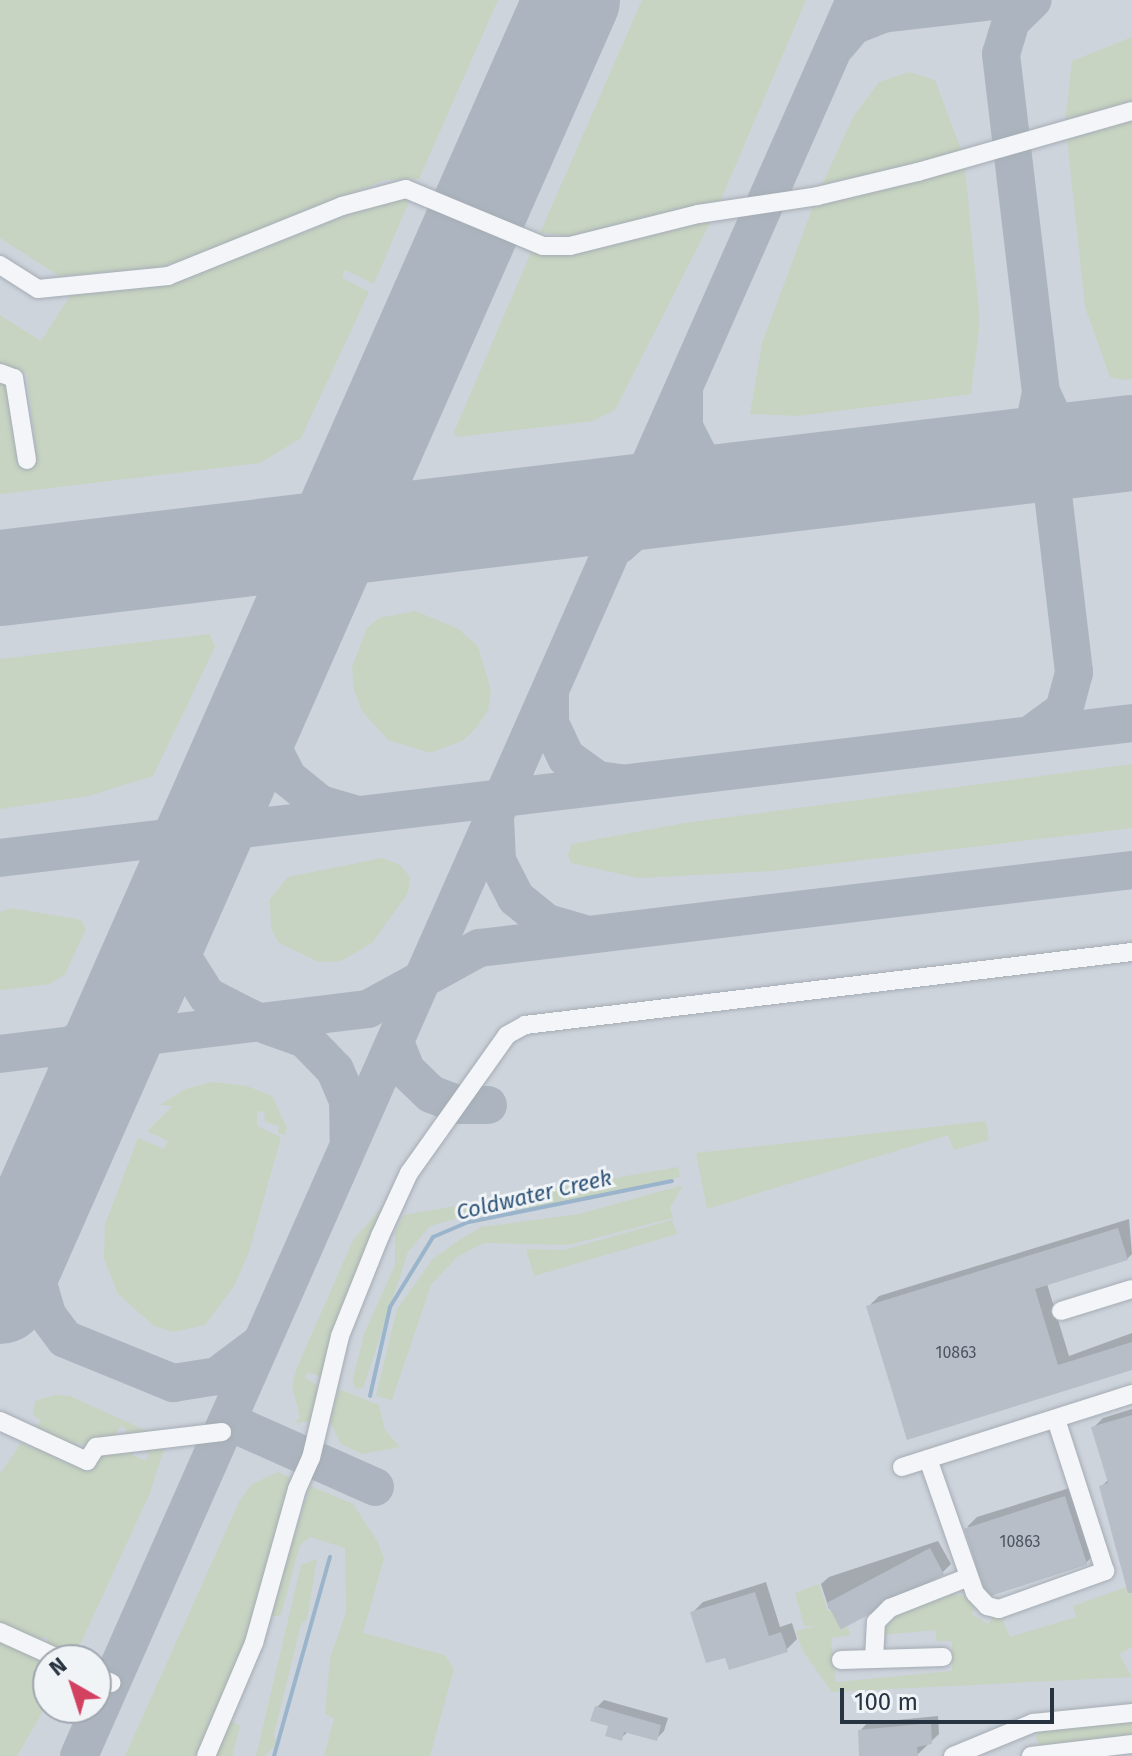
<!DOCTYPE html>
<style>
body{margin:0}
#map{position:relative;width:1132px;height:1756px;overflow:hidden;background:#e0e5ea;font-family:"Fira Sans",sans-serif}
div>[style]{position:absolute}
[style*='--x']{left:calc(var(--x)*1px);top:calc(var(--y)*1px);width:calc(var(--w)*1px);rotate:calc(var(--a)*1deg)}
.built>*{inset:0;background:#ced4dc}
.green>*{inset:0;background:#c7d4c1}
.shadow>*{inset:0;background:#0003}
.stream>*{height:4px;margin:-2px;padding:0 2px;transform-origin:2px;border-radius:2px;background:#9ab5cb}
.taxiway>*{height:38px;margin:-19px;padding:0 19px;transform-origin:19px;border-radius:19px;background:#acb5bf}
.runway>*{height:96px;margin:-48px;padding:0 48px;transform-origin:48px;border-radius:48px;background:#acb5bf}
.building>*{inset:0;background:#b7bec7;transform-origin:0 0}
.roads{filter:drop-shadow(0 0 2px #a5acb4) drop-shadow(0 0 2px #a5acb4)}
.minor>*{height:18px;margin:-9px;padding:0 9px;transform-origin:9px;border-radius:9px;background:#f3f5f8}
span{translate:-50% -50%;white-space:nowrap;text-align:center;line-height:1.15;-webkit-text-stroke:6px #f0f4f7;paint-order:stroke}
.number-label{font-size:16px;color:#4c5663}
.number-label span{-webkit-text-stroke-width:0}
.water-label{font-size:22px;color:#315578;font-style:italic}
.north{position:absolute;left:32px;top:1644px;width:80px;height:80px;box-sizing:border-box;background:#f0f4f7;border:2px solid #a0a7af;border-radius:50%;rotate:321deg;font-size:22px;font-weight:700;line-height:32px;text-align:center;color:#283342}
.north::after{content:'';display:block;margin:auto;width:28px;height:36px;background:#d34161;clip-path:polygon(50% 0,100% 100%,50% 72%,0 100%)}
.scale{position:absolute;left:840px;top:1688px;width:214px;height:36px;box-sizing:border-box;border:4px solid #283342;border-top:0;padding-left:10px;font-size:24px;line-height:28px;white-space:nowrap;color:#283342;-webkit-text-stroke:6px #f0f4f7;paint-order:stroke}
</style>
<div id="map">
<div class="built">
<div style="clip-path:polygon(evenodd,0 0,1132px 0,1132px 1756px,0 1756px,0 0,48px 1660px,96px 1660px,96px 1708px,48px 1708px,48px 1660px)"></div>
</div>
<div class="green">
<div style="clip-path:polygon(0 0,498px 0,419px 179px,385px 180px,208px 253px,160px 267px,59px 276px,0 238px)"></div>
<div style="clip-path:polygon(642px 0,806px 0,720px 202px,570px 236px,540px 233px)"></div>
<div style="clip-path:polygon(1132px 37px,1132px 103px,1065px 120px,1072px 61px)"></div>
<div style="clip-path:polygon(909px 72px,935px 80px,962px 152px,822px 185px,853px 117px,879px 82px)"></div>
<div style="clip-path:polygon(1132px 121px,1132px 379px,1125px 380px,1110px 377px,1085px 307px,1067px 139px)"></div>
<div style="clip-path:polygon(965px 168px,980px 321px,971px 394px,799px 416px,750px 414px,762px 343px,814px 204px)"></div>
<div style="clip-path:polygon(399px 195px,411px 197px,374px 284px,345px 270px,342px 278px,369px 292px,301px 438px,260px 463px,0 494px,0 376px,9px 388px,18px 465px,37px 462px,27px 374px,0 364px,0 315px,41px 341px,70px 296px,172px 284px)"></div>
<div style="clip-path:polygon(711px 221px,615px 410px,593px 421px,457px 437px,454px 432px,532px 250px,563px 255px,640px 233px)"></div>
<div style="clip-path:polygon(415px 611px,457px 628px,478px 646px,491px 690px,488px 710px,477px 727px,464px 740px,430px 753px,388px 740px,362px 711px,354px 690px,352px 667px,367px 628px,379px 618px)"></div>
<div style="clip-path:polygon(210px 634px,215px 647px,153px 776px,88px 796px,0 809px,0 659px)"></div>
<div style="clip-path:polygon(1132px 764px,1132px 828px,772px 871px,638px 878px,571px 863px,568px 854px,572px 844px,684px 823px)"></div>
<div style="clip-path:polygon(382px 858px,400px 865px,410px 877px,408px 893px,372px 943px,341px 961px,319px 962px,279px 943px,271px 929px,270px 899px,288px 877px)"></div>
<div style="clip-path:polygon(11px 908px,81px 920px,86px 929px,65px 974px,50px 984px,0 990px,0 912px)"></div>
<div style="clip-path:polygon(213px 1082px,247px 1086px,272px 1096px,287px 1128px,285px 1135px,278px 1133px,279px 1126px,265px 1122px,264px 1111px,257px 1112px,257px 1126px,281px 1137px,249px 1252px,234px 1286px,205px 1325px,173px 1332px,154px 1326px,118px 1294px,104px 1259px,105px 1224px,138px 1138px,164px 1149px,168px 1141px,147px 1131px,173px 1106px,160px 1105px,185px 1089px)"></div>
<div style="clip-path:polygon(986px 1121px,989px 1140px,954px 1150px,948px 1135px,707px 1209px,696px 1153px)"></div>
<div style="clip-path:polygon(678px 1167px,680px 1177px,543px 1207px,475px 1213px,430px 1226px,408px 1252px,363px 1388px,355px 1389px,353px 1378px,365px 1332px,395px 1265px,395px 1232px,404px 1215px)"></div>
<div style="clip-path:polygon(683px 1185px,670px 1208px,673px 1218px,568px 1245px,484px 1243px,457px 1257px,431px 1285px,392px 1400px,376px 1396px,397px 1309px,433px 1259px,458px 1241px,481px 1227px,579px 1214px)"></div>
<div style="clip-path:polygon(384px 1205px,340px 1309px,323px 1378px,308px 1372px,305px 1378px,320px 1387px,313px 1421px,295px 1423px,300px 1417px,292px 1386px,296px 1370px,353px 1240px)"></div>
<div style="clip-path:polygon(672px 1220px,677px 1234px,534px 1276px,526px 1249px,564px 1250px)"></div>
<div style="clip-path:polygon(339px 1389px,379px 1405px,385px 1430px,400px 1447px,362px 1454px,341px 1444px,330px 1421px)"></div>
<div style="clip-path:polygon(54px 1395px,70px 1396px,147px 1431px,122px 1441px,127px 1429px,120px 1426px,112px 1441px,93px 1439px,88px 1447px,78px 1442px,74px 1449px,34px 1432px,41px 1420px,33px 1416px,35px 1401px)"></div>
<div style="clip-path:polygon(21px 1443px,34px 1449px,38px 1443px,99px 1456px,135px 1447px,132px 1455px,146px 1461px,149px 1454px,138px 1448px,164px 1449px,150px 1493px,73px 1660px,47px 1648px,47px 1637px,32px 1642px,0 1628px,0 1474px)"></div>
<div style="clip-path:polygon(278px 1472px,293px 1479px,247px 1641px,196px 1756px,125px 1756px,239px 1502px,252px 1484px)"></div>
<div style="clip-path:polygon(310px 1486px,353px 1504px,378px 1542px,384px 1558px,363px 1633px,445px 1655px,454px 1669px,430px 1756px,324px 1756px,334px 1718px,325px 1714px,330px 1658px,346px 1612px,345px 1548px,310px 1537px,300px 1545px,281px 1615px,268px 1617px)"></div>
<div style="clip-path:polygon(317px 1559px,307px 1620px,301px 1624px,274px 1734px,276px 1744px,265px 1756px,256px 1756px,301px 1565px)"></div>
<div style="clip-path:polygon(819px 1584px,828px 1611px,842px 1607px,850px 1635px,831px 1638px,836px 1682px,952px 1671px,952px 1641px,937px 1641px,935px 1630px,882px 1635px,894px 1615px,950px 1594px,968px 1596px,975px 1608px,972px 1614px,988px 1624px,995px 1615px,1001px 1616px,1010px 1637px,1076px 1617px,1073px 1606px,1132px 1585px,1132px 1647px,1119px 1654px,1132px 1677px,832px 1692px,802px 1650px,796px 1631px,817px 1626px,804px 1626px,795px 1593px)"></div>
<div style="clip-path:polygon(0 1639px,48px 1660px,48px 1703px,17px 1756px,0 1756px)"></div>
<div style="clip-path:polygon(228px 1719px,240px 1726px,232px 1756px,211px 1756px)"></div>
<div style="clip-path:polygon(1132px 1722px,1132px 1736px,1041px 1745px,1035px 1738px,1038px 1731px,1050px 1729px)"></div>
</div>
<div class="shadow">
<div style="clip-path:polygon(1129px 1219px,1132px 1254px,1127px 1259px,1047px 1284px,1069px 1356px,1132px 1333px,1132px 1368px,908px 1437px,868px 1307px,879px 1296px)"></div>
<div style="clip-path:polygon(1132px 1409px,1132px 1574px,1101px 1487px,1109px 1479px,1094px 1427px,1103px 1418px)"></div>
<div style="clip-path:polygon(1076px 1486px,1096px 1552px,1086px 1563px,967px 1527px,977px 1517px)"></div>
<div style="clip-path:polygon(938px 1541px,951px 1564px,943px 1572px,829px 1609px,821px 1584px,829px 1577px)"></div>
<div style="clip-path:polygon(766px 1582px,780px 1627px,792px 1623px,797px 1639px,786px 1650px,726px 1655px,692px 1613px,703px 1602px)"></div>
<div style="clip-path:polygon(604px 1700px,668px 1718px,664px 1731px,656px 1739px,629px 1731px,621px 1738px,596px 1708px)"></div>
<div style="clip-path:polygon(938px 1716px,939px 1734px,917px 1755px,861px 1756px,860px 1731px,867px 1723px)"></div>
</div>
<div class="stream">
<div style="--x:370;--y:1396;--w:91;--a:-77.3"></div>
<div style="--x:390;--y:1307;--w:82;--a:-58.4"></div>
<div style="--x:433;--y:1237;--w:39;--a:-23"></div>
<div style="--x:469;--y:1222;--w:207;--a:-11.4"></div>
<div style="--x:274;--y:1756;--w:207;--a:-74.3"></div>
</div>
<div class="taxiway">
<div style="--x:838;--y:44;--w:23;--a:-50"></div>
<div style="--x:853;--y:26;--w:31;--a:-22"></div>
<div style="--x:882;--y:14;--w:122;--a:-6.6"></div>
<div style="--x:684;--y:389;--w:38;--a:90"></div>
<div style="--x:684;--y:427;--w:34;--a:63"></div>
<div style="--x:699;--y:457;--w:40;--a:34.9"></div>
<div style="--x:732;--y:480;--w:40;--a:8.5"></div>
<div style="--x:1041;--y:392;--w:26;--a:65"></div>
<div style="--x:1052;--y:416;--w:21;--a:43"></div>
<div style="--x:1067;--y:430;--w:46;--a:19.2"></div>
<div style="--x:977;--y:462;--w:50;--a:-26.1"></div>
<div style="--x:1022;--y:440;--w:23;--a:-56"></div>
<div style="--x:1035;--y:421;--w:24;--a:-78"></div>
<div style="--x:619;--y:545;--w:45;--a:-42.3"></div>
<div style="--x:652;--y:515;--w:47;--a:-23.8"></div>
<div style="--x:265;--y:691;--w:50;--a:85.4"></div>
<div style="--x:269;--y:741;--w:42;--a:62.8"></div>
<div style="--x:288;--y:778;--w:41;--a:39.1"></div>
<div style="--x:320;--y:804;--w:35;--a:16"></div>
<div style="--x:550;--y:692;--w:31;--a:90"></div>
<div style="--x:550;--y:723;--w:38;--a:65"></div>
<div style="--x:566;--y:757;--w:39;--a:36"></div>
<div style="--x:598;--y:780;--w:22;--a:8"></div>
<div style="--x:1030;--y:735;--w:42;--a:-36.3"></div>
<div style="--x:1064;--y:710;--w:39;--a:-75"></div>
<div style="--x:1074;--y:672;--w:622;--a:-96.74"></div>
<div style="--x:1001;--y:54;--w:34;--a:-73"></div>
<div style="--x:1011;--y:21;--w:30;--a:-44"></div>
<div style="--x:495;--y:818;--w:43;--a:87.3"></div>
<div style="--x:497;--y:861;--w:42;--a:62.8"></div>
<div style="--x:516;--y:898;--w:40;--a:39"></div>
<div style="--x:547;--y:923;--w:37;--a:16"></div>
<div style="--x:203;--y:834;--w:77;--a:109.9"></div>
<div style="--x:177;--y:906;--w:47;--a:86.3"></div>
<div style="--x:180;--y:953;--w:51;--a:57.9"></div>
<div style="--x:207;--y:996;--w:59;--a:27"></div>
<div style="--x:170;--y:836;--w:34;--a:-30"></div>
<div style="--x:200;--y:819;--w:46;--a:-55.6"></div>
<div style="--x:0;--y:858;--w:1140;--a:-6.8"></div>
<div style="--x:266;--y:1025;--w:41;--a:19.7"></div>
<div style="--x:305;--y:1039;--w:43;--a:45.9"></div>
<div style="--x:335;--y:1070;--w:34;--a:67"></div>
<div style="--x:348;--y:1101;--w:39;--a:89"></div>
<div style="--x:76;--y:1042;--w:49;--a:-35"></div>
<div style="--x:116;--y:1014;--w:40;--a:-55.1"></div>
<div style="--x:395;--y:1042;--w:31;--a:68"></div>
<div style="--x:407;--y:1071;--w:33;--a:44"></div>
<div style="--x:431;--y:1094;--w:30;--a:21"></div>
<div style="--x:459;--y:1105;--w:29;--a:0"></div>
<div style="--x:0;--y:1054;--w:371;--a:-7"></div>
<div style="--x:368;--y:1009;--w:127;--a:-28.8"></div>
<div style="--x:479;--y:948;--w:658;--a:-6.81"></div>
<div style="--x:91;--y:1089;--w:36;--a:-53"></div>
<div style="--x:113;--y:1060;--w:40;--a:-32.9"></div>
<div style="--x:44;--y:1197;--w:36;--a:103"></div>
<div style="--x:36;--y:1232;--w:51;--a:87.8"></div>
<div style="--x:38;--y:1283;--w:33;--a:74"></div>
<div style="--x:47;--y:1315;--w:30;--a:53"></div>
<div style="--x:65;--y:1339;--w:117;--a:22.2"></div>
<div style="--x:173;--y:1383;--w:45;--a:-9"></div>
<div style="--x:217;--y:1376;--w:50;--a:-36.9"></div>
<div style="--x:227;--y:1421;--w:162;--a:24"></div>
<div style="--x:79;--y:1756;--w:1920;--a:-66.16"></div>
</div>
<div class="runway">
<div style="--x:0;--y:578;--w:1140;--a:-6.8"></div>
<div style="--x:0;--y:1296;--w:1417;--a:-66.19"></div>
</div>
<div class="building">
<div style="clip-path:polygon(1118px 1228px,1128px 1260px,1035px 1289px,1058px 1365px,1132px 1342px,1132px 1370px,907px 1440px,866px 1306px)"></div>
<div style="clip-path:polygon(1132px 1415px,1132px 1593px,1128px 1593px,1099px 1486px,1108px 1483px,1091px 1427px)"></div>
<div style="left:1065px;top:1496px;width:72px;height:106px;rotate:72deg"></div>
<div style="left:930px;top:1548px;width:30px;height:117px;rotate:62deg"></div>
<div style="clip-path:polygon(755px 1592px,769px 1636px,781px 1632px,788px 1652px,729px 1670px,725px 1658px,706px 1663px,690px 1612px)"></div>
<div style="clip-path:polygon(595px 1706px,661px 1725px,657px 1741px,624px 1732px,622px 1741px,605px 1736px,608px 1726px,590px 1721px)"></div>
<div style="clip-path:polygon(931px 1723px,932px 1744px,917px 1747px,918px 1756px,859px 1756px,858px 1730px)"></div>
</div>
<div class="roads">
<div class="minor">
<div style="--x:0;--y:265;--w:45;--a:32.3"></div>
<div style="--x:38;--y:289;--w:131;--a:-5.7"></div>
<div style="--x:168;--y:276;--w:188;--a:-21.9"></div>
<div style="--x:342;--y:206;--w:66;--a:-14.9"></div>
<div style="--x:406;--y:189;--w:148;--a:22.6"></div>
<div style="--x:543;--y:246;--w:27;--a:0"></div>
<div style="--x:570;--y:246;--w:132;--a:-14"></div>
<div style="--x:698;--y:214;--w:121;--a:-8.5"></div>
<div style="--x:818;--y:196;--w:103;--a:-13.5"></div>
<div style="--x:918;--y:172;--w:223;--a:-15.9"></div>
<div style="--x:0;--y:373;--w:15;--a:20"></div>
<div style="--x:14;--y:378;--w:83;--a:81"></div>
<div style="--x:1061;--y:1311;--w:74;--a:-17.2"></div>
<div style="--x:0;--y:1421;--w:96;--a:24.7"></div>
<div style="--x:87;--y:1461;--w:17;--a:-57"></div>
<div style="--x:96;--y:1447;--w:127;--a:-6.8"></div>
<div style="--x:928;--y:1459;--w:142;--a:70.7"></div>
<div style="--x:975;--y:1593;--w:18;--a:47"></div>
<div style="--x:987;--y:1606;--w:12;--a:14"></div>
<div style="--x:999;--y:1609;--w:113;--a:-19.7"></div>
<div style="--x:1105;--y:1571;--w:160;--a:-107.9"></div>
<div style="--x:902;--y:1467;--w:241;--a:-17.6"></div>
<div style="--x:0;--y:1632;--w:68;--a:24.3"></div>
<div style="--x:874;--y:1659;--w:37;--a:-87"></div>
<div style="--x:876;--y:1622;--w:20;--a:-45"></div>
<div style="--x:890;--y:1608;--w:85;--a:-21.4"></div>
<div style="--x:841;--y:1660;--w:102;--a:-1.7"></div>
<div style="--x:96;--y:1676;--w:17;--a:24"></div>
<div style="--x:206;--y:1756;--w:123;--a:-67"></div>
<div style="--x:254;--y:1643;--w:160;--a:-74.4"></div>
<div style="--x:297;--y:1489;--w:34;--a:-66"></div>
<div style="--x:311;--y:1458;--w:125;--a:-76.6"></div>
<div style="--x:340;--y:1336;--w:108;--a:-68.2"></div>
<div style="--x:380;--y:1236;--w:69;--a:-65.3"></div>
<div style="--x:409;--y:1173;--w:169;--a:-54.6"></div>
<div style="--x:507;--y:1035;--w:21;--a:-29"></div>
<div style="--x:525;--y:1025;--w:611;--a:-6.86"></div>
<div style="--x:953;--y:1756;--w:87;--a:-22.4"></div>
<div style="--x:1033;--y:1723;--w:100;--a:-5.8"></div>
<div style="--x:1031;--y:1756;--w:102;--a:-6.8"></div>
</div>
</div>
<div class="number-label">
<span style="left:956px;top:1353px">10863</span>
<span style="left:1020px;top:1542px">10863</span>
</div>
<div class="water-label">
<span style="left:534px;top:1195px;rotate:-13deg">Coldwater Creek</span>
</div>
<div class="north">N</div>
<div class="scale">100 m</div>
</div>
